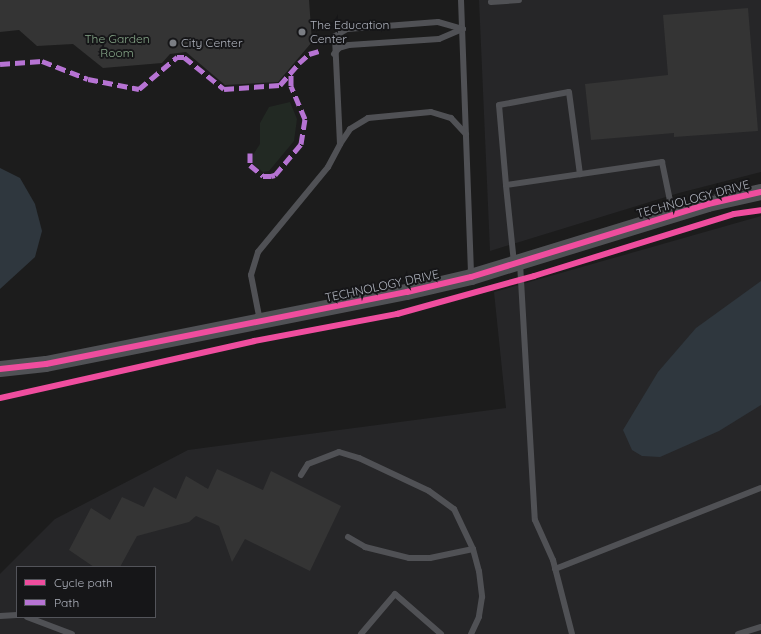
<!DOCTYPE html>
<style>
body{margin:0}
#map{position:relative;width:761px;height:634px;overflow:hidden;background:#1c1c1c;font-family:Quicksand,sans-serif}
div>[style]{position:absolute}
[style*='--x']{left:calc(var(--x)*1px);top:calc(var(--y)*1px);width:calc(var(--w)*1px);rotate:calc(var(--a)*1deg)}
.built>*{inset:0;background:#262628}
.green>*{inset:0;background:#222923}
.water>*{inset:0;background:#2f373e}
.building>*{inset:0;background:#343434}
.service>*{height:6px;margin:-3px;padding:0 3px;transform-origin:3px;border-radius:3px;background:#505155}
.tertiary>*{height:16px;margin:-8px;padding:0 8px;transform-origin:8px;border-radius:8px;background:#505155}
.quiet>*{height:5px;margin-top:-2.5px;transform-origin:0;background:repeating-linear-gradient(90deg,#b673d3 0 10px,transparent 0 15px)}
.cycleway>*{height:6px;margin:-3px;padding:0 3px;transform-origin:3px;border-radius:3px;background:#ef4d9e}
.dots>*{width:11px;height:11px;translate:-50% -50%;box-sizing:border-box;border:2px solid #161618;border-radius:50%}
span{translate:-50% -50%;white-space:nowrap;text-align:center;line-height:1.15;-webkit-text-stroke:4px #161618;paint-order:stroke}
.poi-label{font-size:12px;color:#aeb2bc}
.left{translate:0 -50%;text-align:left}
.park-label{font-size:12px;color:#86a688}
.street-label{font-size:12px;color:#aeb2bc}
.legend{position:absolute;left:16px;top:566px;width:140px;height:52px;box-sizing:border-box;background:#161618;border:1px solid #53545a;margin:0;padding:5px 7px;list-style:none;font-size:12px;color:#aeb2bc}
.legend li{display:flex;align-items:center;gap:8px;height:20px}
.legend b{width:20px;border:1px solid #53545a}
</style>
<div id="map">
<div class="built">
<div style="clip-path:polygon(479px 0,761px 0,761px 172px,679px 193px,490px 251px)"></div>
<div style="clip-path:polygon(evenodd,761px 216px,761px 634px,0 634px,0 574px,55px 519px,188px 450px,506px 408px,494px 292px,761px 216px,17px 567px,155px 567px,155px 617px,17px 617px,17px 567px)"></div>
</div>
<div class="green">
<div style="clip-path:polygon(290px 102px,297px 119px,294px 141px,269px 171px,263px 172px,253px 164px,251px 158px,260px 144px,260px 123px,269px 107px)"></div>
</div>
<div class="water">
<div style="clip-path:polygon(0 168px,20px 178px,35px 204px,42px 231px,35px 257px,0 289px)"></div>
<div style="clip-path:polygon(761px 281px,761px 405px,719px 431px,660px 457px,642px 456px,632px 450px,623px 430px,658px 372px,696px 328px)"></div>
</div>
<div class="building">
<div style="clip-path:polygon(0 0,309px 0,312px 42px,278px 82px,225px 85px,186px 52px,170px 54px,162px 63px,103px 68px,73px 44px,37px 46px,19px 30px,0 32px)"></div>
<div style="clip-path:polygon(748px 8px,758px 131px,674px 137px,674px 133px,591px 140px,585px 84px,668px 75px,663px 15px)"></div>
<div style="clip-path:polygon(217px 469px,263px 490px,271px 471px,341px 506px,310px 571px,245px 539px,232px 562px,219px 526px,196px 516px,189px 522px,137px 536px,120px 567px,94px 567px,69px 550px,91px 508px,110px 520px,122px 497px,144px 507px,154px 487px,176px 499px,186px 476px,208px 489px)"></div>
</div>
<div class="service">
<div style="--x:461;--y:0;--w:276;--a:87.9"></div>
<div style="--x:491;--y:2;--w:28;--a:-4"></div>
<div style="--x:334;--y:54;--w:8;--a:-50"></div>
<div style="--x:339;--y:48;--w:10;--a:-17"></div>
<div style="--x:349;--y:45;--w:90;--a:-3.8"></div>
<div style="--x:439;--y:39;--w:26;--a:-23"></div>
<div style="--x:340;--y:144;--w:18;--a:-56"></div>
<div style="--x:350;--y:129;--w:21;--a:-31"></div>
<div style="--x:368;--y:118;--w:63;--a:-5.4"></div>
<div style="--x:431;--y:112;--w:21;--a:17"></div>
<div style="--x:451;--y:118;--w:22;--a:47"></div>
<div style="--x:506;--y:185;--w:80;--a:-95"></div>
<div style="--x:499;--y:105;--w:71;--a:-10.5"></div>
<div style="--x:569;--y:92;--w:83;--a:82.4"></div>
<div style="--x:514;--y:263;--w:78;--a:-95.9"></div>
<div style="--x:506;--y:185;--w:158;--a:-8.4"></div>
<div style="--x:662;--y:162;--w:54;--a:78.3"></div>
<div style="--x:520;--y:263;--w:257;--a:86.7"></div>
<div style="--x:535;--y:520;--w:44;--a:65.8"></div>
<div style="--x:553;--y:560;--w:76;--a:75.6"></div>
<div style="--x:260;--y:321;--w:47;--a:-101.1"></div>
<div style="--x:251;--y:275;--w:24;--a:-73"></div>
<div style="--x:258;--y:252;--w:110;--a:-50.5"></div>
<div style="--x:328;--y:167;--w:26;--a:-62"></div>
<div style="--x:340;--y:144;--w:108;--a:-92.7"></div>
<div style="--x:335;--y:36;--w:14;--a:-30"></div>
<div style="--x:347;--y:29;--w:91;--a:-4.4"></div>
<div style="--x:438;--y:22;--w:26;--a:16"></div>
<div style="--x:301;--y:475;--w:13;--a:-58"></div>
<div style="--x:308;--y:464;--w:33;--a:-21"></div>
<div style="--x:339;--y:452;--w:21;--a:17"></div>
<div style="--x:359;--y:458;--w:77;--a:25.2"></div>
<div style="--x:429;--y:491;--w:31;--a:36"></div>
<div style="--x:454;--y:509;--w:44;--a:64.6"></div>
<div style="--x:473;--y:549;--w:23;--a:75"></div>
<div style="--x:479;--y:571;--w:26;--a:83"></div>
<div style="--x:482;--y:597;--w:20;--a:99"></div>
<div style="--x:479;--y:617;--w:19;--a:115"></div>
<div style="--x:348;--y:537;--w:20;--a:30"></div>
<div style="--x:365;--y:547;--w:45;--a:14"></div>
<div style="--x:409;--y:558;--w:21;--a:0"></div>
<div style="--x:430;--y:558;--w:44;--a:-11.8"></div>
<div style="--x:555;--y:569;--w:221;--a:-21.5"></div>
<div style="--x:0;--y:616;--w:17;--a:-3"></div>
<div style="--x:27;--y:617;--w:48;--a:20.7"></div>
<div style="--x:361;--y:634;--w:52;--a:-49.6"></div>
<div style="--x:395;--y:594;--w:61;--a:41"></div>
<div style="--x:738;--y:634;--w:24;--a:-17"></div>
</div>
<div class="tertiary">
<div style="--x:0;--y:369;--w:46;--a:-6.2"></div>
<div style="--x:46;--y:364;--w:368;--a:-11.3"></div>
<div style="--x:407;--y:292;--w:66;--a:-13.2"></div>
<div style="--x:471;--y:277;--w:248;--a:-17.1"></div>
<div style="--x:708;--y:204;--w:54;--a:-12.8"></div>
</div>
<div class="quiet">
<div style="--x:0;--y:64;--w:42;--a:-4.1"></div>
<div style="--x:42;--y:61;--w:49;--a:21.4"></div>
<div style="--x:88;--y:79;--w:52;--a:11.1"></div>
<div style="--x:139;--y:89;--w:50;--a:-40.1"></div>
<div style="--x:177;--y:57;--w:7;--a:0"></div>
<div style="--x:184;--y:57;--w:51;--a:38.7"></div>
<div style="--x:224;--y:89;--w:56;--a:-4.1"></div>
<div style="--x:280;--y:85;--w:29;--a:-49"></div>
<div style="--x:299;--y:63;--w:13;--a:-42"></div>
<div style="--x:309;--y:54;--w:10;--a:-17"></div>
<div style="--x:250;--y:153;--w:12;--a:90"></div>
<div style="--x:250;--y:165;--w:17;--a:40"></div>
<div style="--x:263;--y:176;--w:8;--a:0"></div>
<div style="--x:271;--y:176;--w:4;--a:-14"></div>
<div style="--x:275;--y:175;--w:40;--a:-50"></div>
<div style="--x:301;--y:144;--w:25;--a:-81"></div>
<div style="--x:305;--y:119;--w:36;--a:-113"></div>
<div style="--x:291;--y:86;--w:14;--a:-90"></div>
</div>
<div class="cycleway">
<div style="--x:0;--y:369;--w:46;--a:-6.2"></div>
<div style="--x:46;--y:364;--w:368;--a:-11.3"></div>
<div style="--x:407;--y:292;--w:66;--a:-13.2"></div>
<div style="--x:471;--y:277;--w:248;--a:-17.1"></div>
<div style="--x:708;--y:204;--w:54;--a:-12.8"></div>
<div style="--x:0;--y:398;--w:260;--a:-12.6"></div>
<div style="--x:254;--y:341;--w:146;--a:-10.7"></div>
<div style="--x:397;--y:314;--w:142;--a:-15.5"></div>
<div style="--x:534;--y:276;--w:209;--a:-17.2"></div>
<div style="--x:734;--y:214;--w:27;--a:-8"></div>
</div>
<div class="dots">
<div style="left:302px;top:32px;background:#7b7e84"></div>
<div style="left:173px;top:43px;background:#7b7e84"></div>
</div>
<div class="poi-label">
<span class="left" style="left:310px;top:32px">The Education<br>Center</span>
<span class="left" style="left:181px;top:43px">City Center</span>
</div>
<div class="park-label">
<span style="left:117px;top:46px">The Garden<br>Room</span>
</div>
<div class="street-label">
<span style="left:693px;top:199px;rotate:-15deg">TECHNOLOGY DRIVE</span>
<span style="left:382px;top:286px;rotate:-12deg">TECHNOLOGY DRIVE</span>
</div>
<ul class="legend">
<li><b style="height:5px;background:#ef4d9e"></b>Cycle path</li>
<li><b style="height:5px;background:#b673d3"></b>Path</li>
</ul>
</div>
